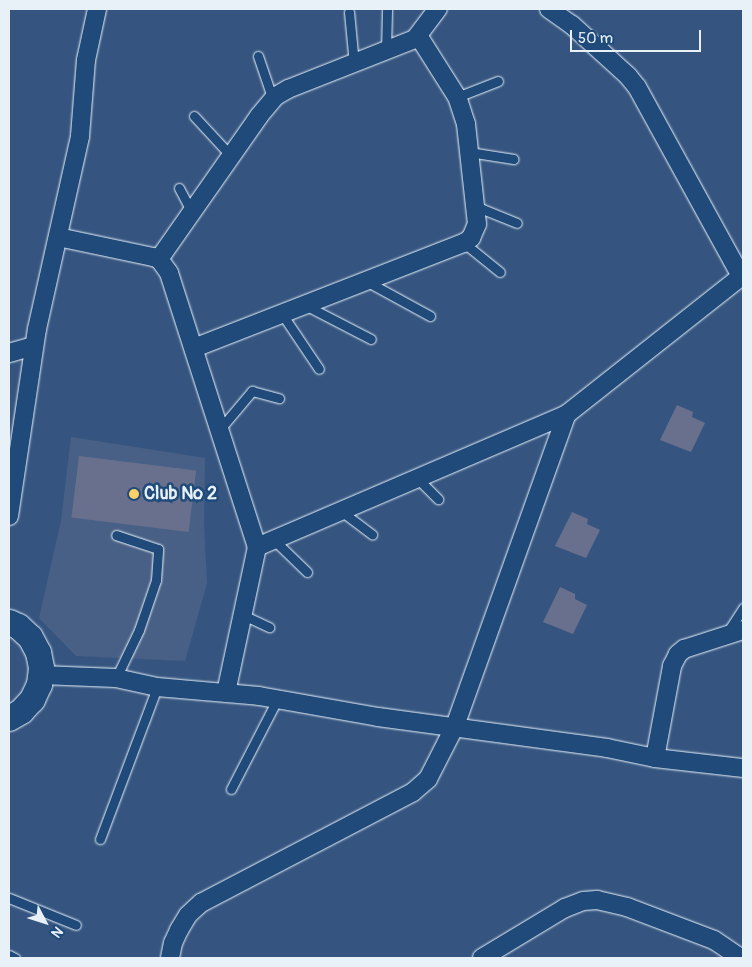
<!DOCTYPE html>
<style>
body{margin:0}
#map{position:relative;width:752px;height:967px;overflow:hidden;background:#355580;font-family:Pangolin,sans-serif}
div>[style]{position:absolute}
[style*='--x']{left:calc(var(--x)*1px);top:calc(var(--y)*1px);width:calc(var(--w)*1px);rotate:calc(var(--a)*1deg)}
.built>*{inset:0;background:#486086}
.building>*{inset:0;background:#69708d;transform-origin:0 0}
.roads{filter:drop-shadow(0 0 1px #e8f1f8) drop-shadow(0 0 1px #e8f1f8)}
.lane>*{height:9px;margin:-4.5px;padding:0 4.5px;transform-origin:4.5px;border-radius:4.5px;background:#1f4a7a}
.street>*{height:18px;margin:-9px;padding:0 9px;transform-origin:9px;border-radius:9px;background:#1f4a7a}
.secondary>*{height:25px;margin:-12.5px;padding:0 12.5px;transform-origin:12.5px;border-radius:12.5px;background:#1f4a7a}
.dots>*{width:14px;height:14px;translate:-50% -50%;box-sizing:border-box;border:2px solid #1f4a7a;border-radius:50%}
span{translate:-50% -50%;white-space:nowrap;text-align:center;line-height:1.15;-webkit-text-stroke:5px #1f4a7a;paint-order:stroke}
.poi-label{font-size:18px;color:#e8f1f8;font-weight:700}
.left{translate:0 -50%;text-align:left}
.frame{position:absolute;inset:0;border:10px solid #e8f1f8;pointer-events:none}
.north{position:absolute;left:20px;top:897px;width:50px;height:50px;-webkit-text-stroke:4px #1f4a7a;paint-order:stroke;rotate:130deg;font-size:14px;font-weight:700;line-height:20px;text-align:center;color:#e8f1f8}
.north::after{content:'';display:block;margin:auto;width:18px;height:22px;background:#e8f1f8;clip-path:polygon(50% 0,100% 100%,50% 72%,0 100%)}
.scale{position:absolute;left:570px;top:30px;width:131px;height:22px;box-sizing:border-box;border:2px solid #e8f1f8;border-top:0;padding-left:6px;font-size:15px;line-height:18px;white-space:nowrap;color:#e8f1f8;-webkit-text-stroke:4px #1f4a7a;paint-order:stroke}
</style>
<div id="map">
<div class="built">
<div style="clip-path:polygon(71px 437px,205px 458px,204px 524px,207px 583px,185px 661px,76px 656px,39px 618px,61px 521px)"></div>
</div>
<div class="building">
<div style="clip-path:polygon(677px 405px,693px 412px,692px 417px,705px 423px,691px 452px,660px 440px)"></div>
<div style="left:79px;top:456px;width:118px;height:62px;rotate:7deg"></div>
<div style="clip-path:polygon(572px 512px,588px 519px,587px 524px,600px 530px,586px 558px,555px 546px)"></div>
<div style="clip-path:polygon(560px 587px,575px 594px,575px 599px,587px 605px,573px 634px,543px 622px)"></div>
</div>
<div class="roads">
<div class="lane">
<div style="--x:349;--y:12;--w:52;--a:84.5"></div>
<div style="--x:386;--y:51;--w:42;--a:-88.6"></div>
<div style="--x:258;--y:56;--w:46;--a:71.2"></div>
<div style="--x:457;--y:97;--w:44;--a:-21.3"></div>
<div style="--x:194;--y:116;--w:54;--a:47.2"></div>
<div style="--x:469;--y:152;--w:45;--a:9"></div>
<div style="--x:179;--y:188;--w:27;--a:62"></div>
<div style="--x:475;--y:206;--w:45;--a:22"></div>
<div style="--x:464;--y:243;--w:46;--a:38.9"></div>
<div style="--x:366;--y:281;--w:73;--a:28.7"></div>
<div style="--x:305;--y:305;--w:74;--a:27.3"></div>
<div style="--x:282;--y:314;--w:66;--a:56.1"></div>
<div style="--x:220;--y:429;--w:50;--a:-49.9"></div>
<div style="--x:252;--y:391;--w:28;--a:15"></div>
<div style="--x:417;--y:478;--w:30;--a:45"></div>
<div style="--x:341;--y:511;--w:39;--a:37"></div>
<div style="--x:274;--y:540;--w:46;--a:44.1"></div>
<div style="--x:243;--y:615;--w:29;--a:25"></div>
<div style="--x:727;--y:633;--w:30;--a:-57"></div>
<div style="--x:116;--y:678;--w:53;--a:-64.4"></div>
<div style="--x:139;--y:630;--w:53;--a:-71.2"></div>
<div style="--x:156;--y:580;--w:31;--a:-86"></div>
<div style="--x:158;--y:549;--w:44;--a:-161.6"></div>
<div style="--x:231;--y:789;--w:100;--a:-62.7"></div>
<div style="--x:100;--y:839;--w:162;--a:-69.4"></div>
<div style="--x:9;--y:898;--w:72;--a:21.9"></div>
<div style="--x:9;--y:955;--w:7;--a:27"></div>
</div>
<div class="street">
<div style="--x:549;--y:9;--w:28;--a:35"></div>
<div style="--x:572;--y:25;--w:76;--a:42.3"></div>
<div style="--x:628;--y:76;--w:14;--a:51"></div>
<div style="--x:637;--y:87;--w:216;--a:61.2"></div>
<div style="--x:58;--y:237;--w:97;--a:11.9"></div>
<div style="--x:153;--y:257;--w:6;--a:18"></div>
<div style="--x:159;--y:259;--w:17;--a:54"></div>
<div style="--x:169;--y:273;--w:288;--a:72.2"></div>
<div style="--x:257;--y:547;--w:149;--a:102"></div>
<div style="--x:159;--y:259;--w:174;--a:-55"></div>
<div style="--x:259;--y:116;--w:26;--a:-50"></div>
<div style="--x:276;--y:96;--w:14;--a:-30"></div>
<div style="--x:288;--y:89;--w:136;--a:-21.5"></div>
<div style="--x:415;--y:39;--w:38;--a:-53"></div>
<div style="--x:194;--y:348;--w:290;--a:-21.3"></div>
<div style="--x:464;--y:243;--w:9;--a:-36"></div>
<div style="--x:471;--y:238;--w:15;--a:-67"></div>
<div style="--x:477;--y:224;--w:101;--a:-96.3"></div>
<div style="--x:466;--y:124;--w:28;--a:-108"></div>
<div style="--x:457;--y:97;--w:71;--a:-122.3"></div>
<div style="--x:9;--y:353;--w:26;--a:-16"></div>
<div style="--x:9;--y:516;--w:189;--a:-81.5"></div>
<div style="--x:37;--y:329;--w:198;--a:-77.4"></div>
<div style="--x:80;--y:136;--w:76;--a:-85.5"></div>
<div style="--x:86;--y:60;--w:52;--a:-77.8"></div>
<div style="--x:257;--y:547;--w:337;--a:-23.2"></div>
<div style="--x:567;--y:414;--w:224;--a:-38.3"></div>
<div style="--x:41;--y:675;--w:75;--a:2.3"></div>
<div style="--x:116;--y:678;--w:42;--a:12.4"></div>
<div style="--x:157;--y:687;--w:102;--a:5"></div>
<div style="--x:259;--y:696;--w:121;--a:10"></div>
<div style="--x:378;--y:717;--w:231;--a:7.7"></div>
<div style="--x:607;--y:748;--w:49;--a:11.8"></div>
<div style="--x:655;--y:758;--w:89;--a:6.5"></div>
<div style="--x:655;--y:758;--w:94;--a:-79.5"></div>
<div style="--x:672;--y:666;--w:13;--a:-63"></div>
<div style="--x:678;--y:654;--w:8;--a:-40"></div>
<div style="--x:684;--y:649;--w:62;--a:-17.9"></div>
<div style="--x:170;--y:958;--w:15;--a:-79"></div>
<div style="--x:173;--y:943;--w:14;--a:-65"></div>
<div style="--x:179;--y:930;--w:17;--a:-59"></div>
<div style="--x:188;--y:915;--w:18;--a:-43"></div>
<div style="--x:201;--y:903;--w:239;--a:-27.6"></div>
<div style="--x:413;--y:792;--w:20;--a:-41"></div>
<div style="--x:428;--y:779;--w:59;--a:-63"></div>
<div style="--x:455;--y:726;--w:331;--a:-70.3"></div>
<div style="--x:482;--y:958;--w:97;--a:-31.1"></div>
<div style="--x:565;--y:908;--w:19;--a:-21"></div>
<div style="--x:583;--y:901;--w:14;--a:-4"></div>
<div style="--x:597;--y:900;--w:31;--a:13"></div>
<div style="--x:627;--y:907;--w:93;--a:20.8"></div>
<div style="--x:714;--y:940;--w:32;--a:34"></div>
</div>
<div class="secondary">
<div style="--x:9;--y:622;--w:10;--a:24"></div>
<div style="--x:18;--y:626;--w:16;--a:43"></div>
<div style="--x:30;--y:637;--w:17;--a:62"></div>
<div style="--x:38;--y:652;--w:16;--a:79"></div>
<div style="--x:41;--y:668;--w:16;--a:97"></div>
<div style="--x:39;--y:684;--w:17;--a:115"></div>
<div style="--x:32;--y:699;--w:16;--a:133"></div>
<div style="--x:21;--y:711;--w:14;--a:150"></div>
</div>
</div>
<div class="dots">
<div style="left:134px;top:494px;background:#ffd166"></div>
</div>
<div class="poi-label">
<span class="left" style="left:144px;top:494px">Club No 2</span>
</div>
<div class="frame"></div>
<div class="north">N</div>
<div class="scale">50 m</div>
</div>
